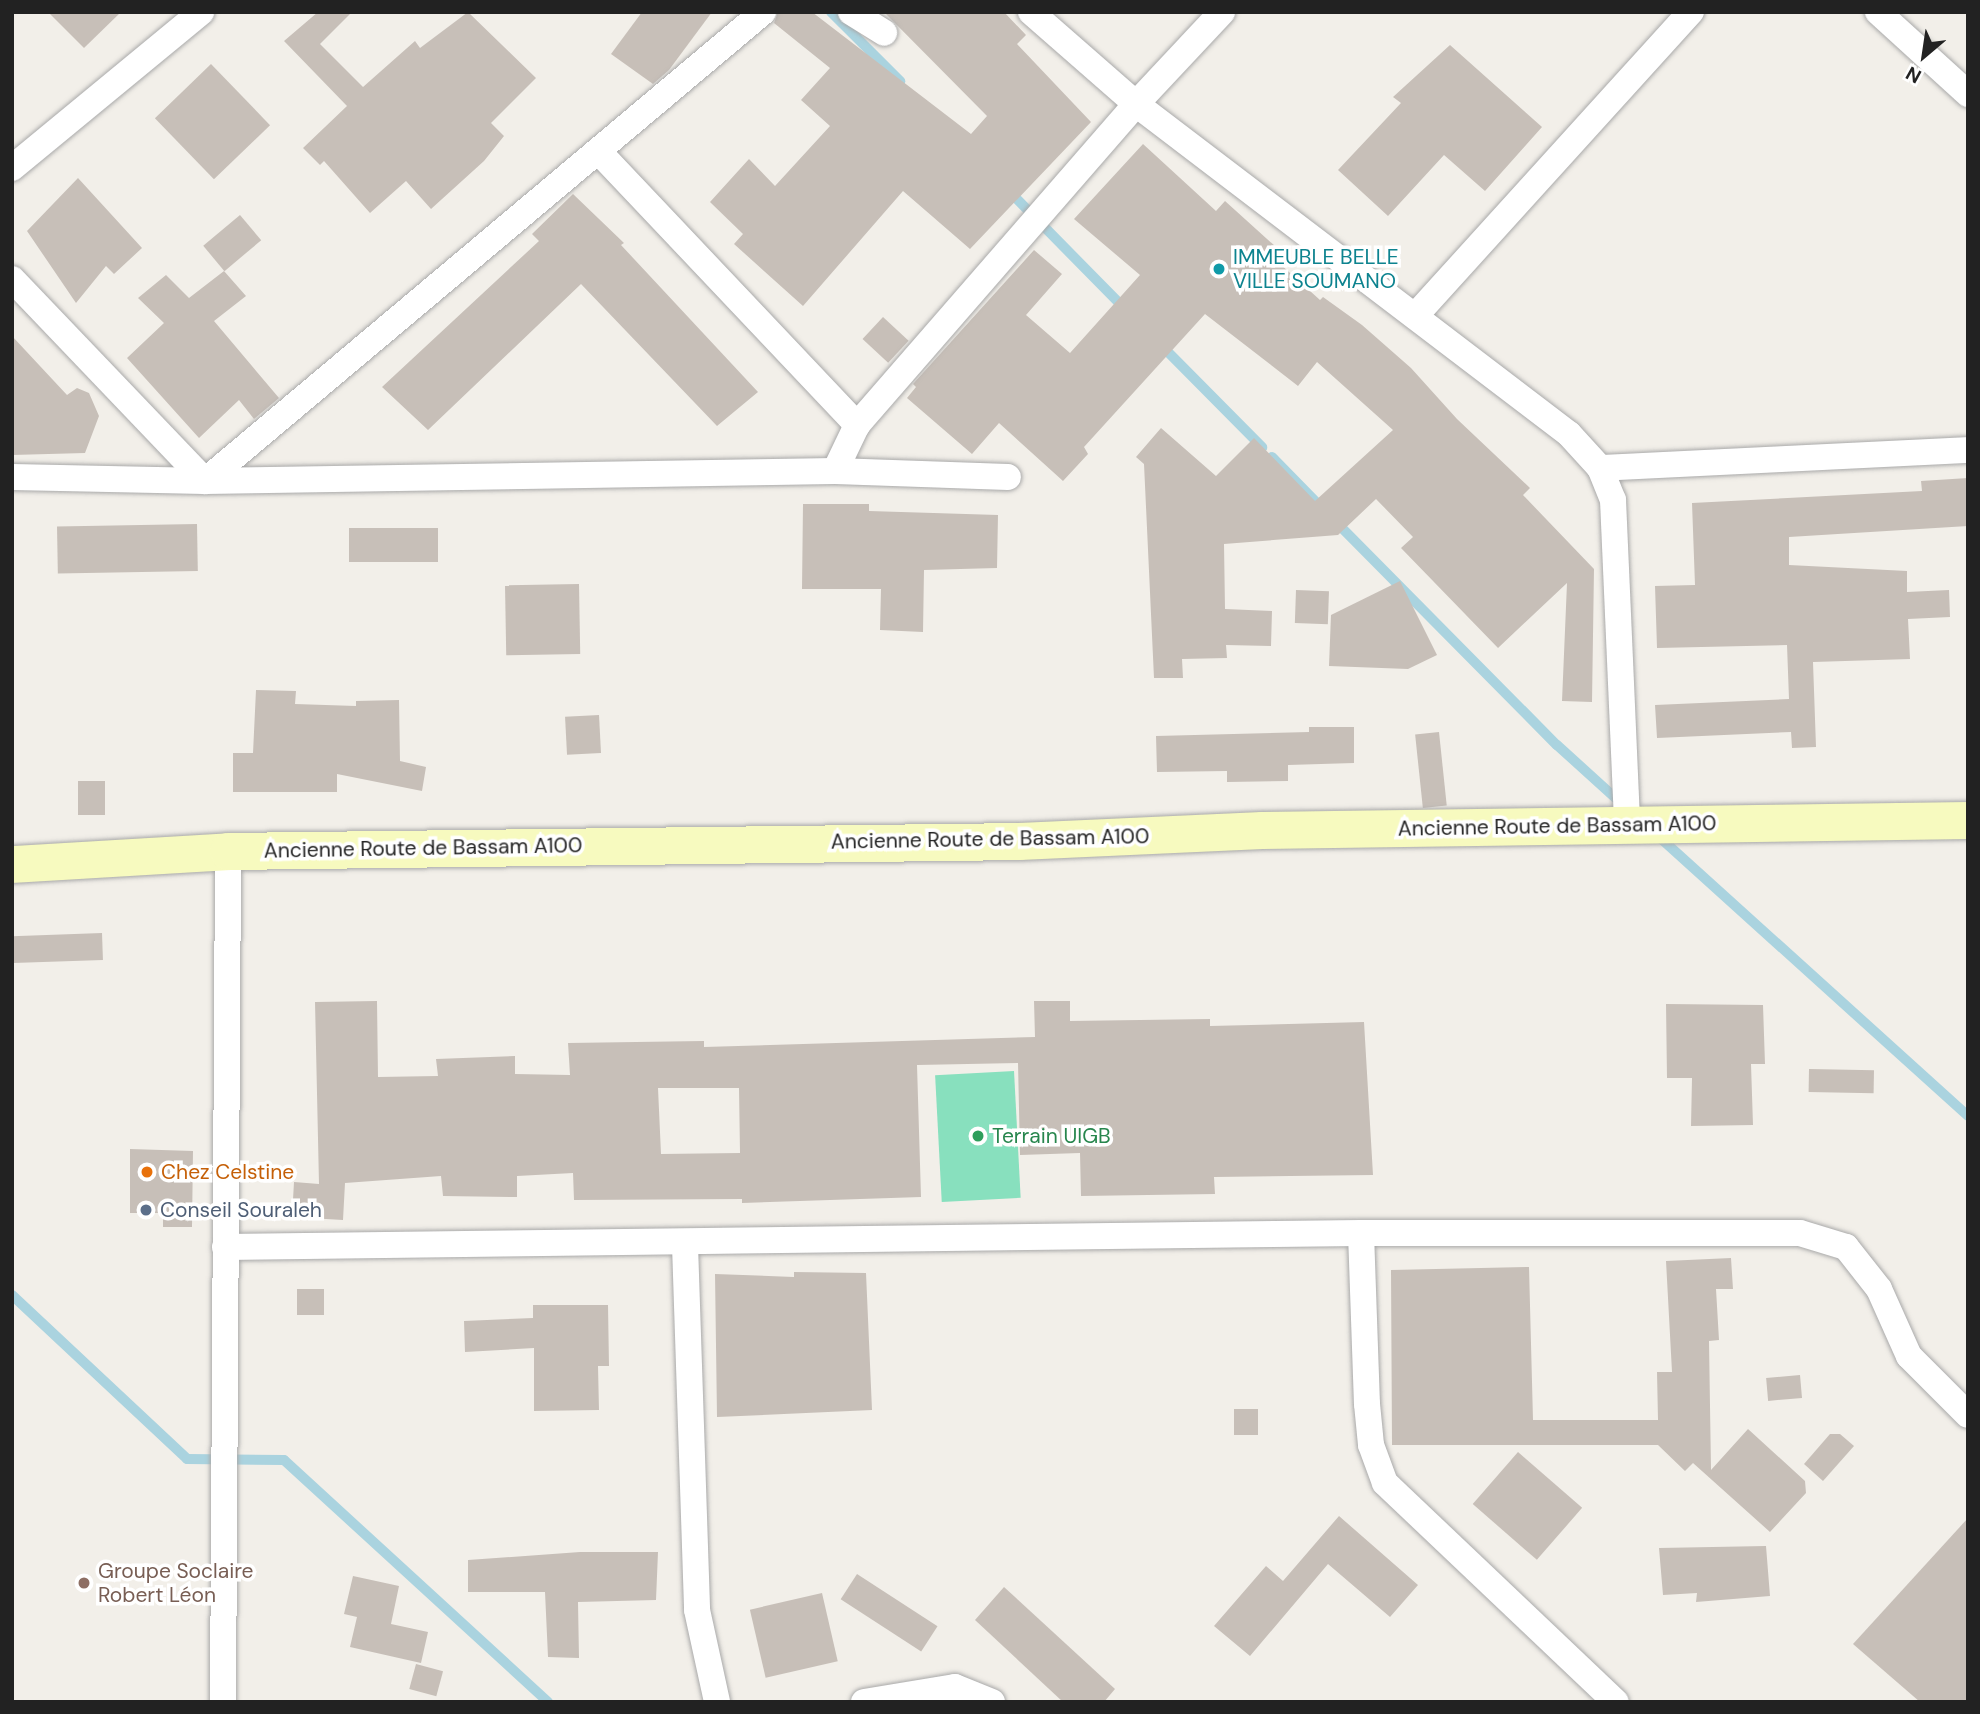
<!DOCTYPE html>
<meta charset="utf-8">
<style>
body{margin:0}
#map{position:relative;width:1980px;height:1714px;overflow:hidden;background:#f2efe9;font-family:"DM Sans",sans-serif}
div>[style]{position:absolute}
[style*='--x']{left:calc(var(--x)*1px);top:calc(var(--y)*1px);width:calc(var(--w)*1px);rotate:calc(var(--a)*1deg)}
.pitch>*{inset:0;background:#88e0be;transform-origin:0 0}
.stream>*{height:10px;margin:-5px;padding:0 5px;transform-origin:5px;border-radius:5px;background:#aad3df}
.building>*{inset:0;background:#c7bfb8;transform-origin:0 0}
.roads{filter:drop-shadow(0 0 2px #a9a9a9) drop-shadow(0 0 2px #a9a9a9)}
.minor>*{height:26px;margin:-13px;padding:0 13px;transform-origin:13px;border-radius:13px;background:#fff}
.secondary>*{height:37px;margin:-18.5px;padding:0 18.5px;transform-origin:18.5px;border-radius:18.5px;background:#f7fabf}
.dots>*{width:19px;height:19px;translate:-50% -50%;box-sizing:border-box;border:4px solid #fff;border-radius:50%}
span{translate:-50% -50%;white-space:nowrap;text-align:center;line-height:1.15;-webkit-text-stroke:7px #fff;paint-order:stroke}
.culture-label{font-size:21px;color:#0d838f}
.left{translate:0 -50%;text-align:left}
.street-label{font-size:21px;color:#222}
.leisure-label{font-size:21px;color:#27864d}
.food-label{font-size:21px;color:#c56008}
.service-label{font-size:21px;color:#4e5e75}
.education-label{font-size:21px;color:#785e54}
.frame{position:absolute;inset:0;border:14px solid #222;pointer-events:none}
.north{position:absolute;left:1889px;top:21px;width:70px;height:70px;-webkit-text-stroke:5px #fff;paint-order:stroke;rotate:209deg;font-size:19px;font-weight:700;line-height:28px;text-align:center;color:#222}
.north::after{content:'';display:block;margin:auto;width:24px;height:32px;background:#222;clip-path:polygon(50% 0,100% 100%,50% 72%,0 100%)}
</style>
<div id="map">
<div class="pitch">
<div style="left:1014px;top:1071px;width:127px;height:79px;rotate:87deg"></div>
</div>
<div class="stream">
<div style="--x:831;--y:12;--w:98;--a:45"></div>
<div style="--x:1009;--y:191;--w:167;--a:45.5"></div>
<div style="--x:1161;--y:345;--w:144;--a:45.3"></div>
<div style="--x:1272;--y:457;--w:73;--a:45.6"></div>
<div style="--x:1336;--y:522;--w:314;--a:45.3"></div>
<div style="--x:1557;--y:745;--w:88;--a:42.2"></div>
<div style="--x:1657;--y:835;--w:419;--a:42.1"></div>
<div style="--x:12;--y:1295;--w:240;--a:43.1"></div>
<div style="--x:187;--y:1459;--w:97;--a:0.6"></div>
<div style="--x:284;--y:1460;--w:358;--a:42.5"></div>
</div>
<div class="building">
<div style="clip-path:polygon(48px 12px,121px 12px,84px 48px)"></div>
<div style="clip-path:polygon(318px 12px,352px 12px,320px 44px,363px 87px,415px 41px,420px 48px,468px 12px,536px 78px,491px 123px,504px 136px,484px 161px,431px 209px,406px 181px,370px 213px,324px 161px,320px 165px,303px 148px,347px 106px,284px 41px)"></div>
<div style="clip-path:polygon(642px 12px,712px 12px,669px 70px,653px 84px,611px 54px)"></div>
<div style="clip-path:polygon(778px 12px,812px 12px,971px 134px,987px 116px,884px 12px,1004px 12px,1026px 35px,1017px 44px,1091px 122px,970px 249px,903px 191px,803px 306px,734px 244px,743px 234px,710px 202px,749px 159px,775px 186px,830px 126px,801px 100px,830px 68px,774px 23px)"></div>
<div style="clip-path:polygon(1450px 45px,1542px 127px,1485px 191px,1444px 155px,1388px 216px,1338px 170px,1401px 103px,1393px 97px)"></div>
<div style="left:211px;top:64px;width:85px;height:78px;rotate:46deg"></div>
<div style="clip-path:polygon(1143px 144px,1216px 211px,1225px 201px,1286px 256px,1279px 263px,1320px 300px,1323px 297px,1362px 325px,1411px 368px,1457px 419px,1530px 488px,1523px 495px,1594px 569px,1592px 702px,1562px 701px,1567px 583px,1498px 648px,1401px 548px,1413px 537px,1376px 499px,1338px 535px,1224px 544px,1225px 609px,1272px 611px,1271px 646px,1226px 645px,1227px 658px,1182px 659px,1183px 678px,1154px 678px,1144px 464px,1136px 457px,1161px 428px,1216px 476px,1254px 438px,1315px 501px,1393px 430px,1317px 362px,1298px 386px,1205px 314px,1084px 447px,1088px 454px,1063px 481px,999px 423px,972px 454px,907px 398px,916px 387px,913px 384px,1034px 250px,1062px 274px,1026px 315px,1070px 353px,1140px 275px,1074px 219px)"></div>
<div style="clip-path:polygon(78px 178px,142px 248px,114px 274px,106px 266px,76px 303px,27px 231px)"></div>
<div style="clip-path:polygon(573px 194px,624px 243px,621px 245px,758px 392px,717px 426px,581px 284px,428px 430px,382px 387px,539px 241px,532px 234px)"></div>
<div style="left:240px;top:215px;width:33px;height:48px;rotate:50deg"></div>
<div style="clip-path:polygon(224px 271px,246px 296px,214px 321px,279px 398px,254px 419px,239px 400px,199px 438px,127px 358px,164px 323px,138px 298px,166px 275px,189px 298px)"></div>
<div style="left:883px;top:317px;width:35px;height:30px;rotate:43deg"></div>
<div style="clip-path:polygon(12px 336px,67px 395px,77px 388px,89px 393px,99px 416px,85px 453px,12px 455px)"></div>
<div style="clip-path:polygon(1968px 478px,1968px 526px,1789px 537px,1789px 565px,1907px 571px,1907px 592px,1949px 590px,1950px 617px,1908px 619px,1910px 659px,1813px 662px,1816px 747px,1792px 748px,1791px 732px,1657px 738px,1655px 705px,1789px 699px,1787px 645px,1657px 648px,1655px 586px,1695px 585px,1692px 503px,1922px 491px,1921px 481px)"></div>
<div style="clip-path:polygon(803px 504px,869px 504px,869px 511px,998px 515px,997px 568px,924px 570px,923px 632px,880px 630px,881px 589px,802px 589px)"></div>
<div style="left:197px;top:524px;width:47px;height:140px;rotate:89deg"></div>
<div style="left:438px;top:528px;width:34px;height:89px;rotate:90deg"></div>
<div style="clip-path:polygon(1400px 581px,1437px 655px,1408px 669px,1329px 666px,1331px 615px)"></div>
<div style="left:579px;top:584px;width:70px;height:74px;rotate:89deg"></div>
<div style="left:1296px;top:590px;width:33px;height:33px;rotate:2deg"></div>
<div style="clip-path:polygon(256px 690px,296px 691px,295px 704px,356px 706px,356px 701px,399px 700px,400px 761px,426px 767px,422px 791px,337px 774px,337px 792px,233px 792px,233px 753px,253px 753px)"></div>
<div style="left:599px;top:715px;width:38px;height:34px;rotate:87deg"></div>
<div style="clip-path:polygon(1309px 727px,1354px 727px,1354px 763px,1288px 765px,1288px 781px,1227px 782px,1227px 771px,1157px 772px,1156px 736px,1309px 732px)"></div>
<div style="left:1439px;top:732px;width:74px;height:24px;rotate:84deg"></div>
<div style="left:78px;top:781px;width:27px;height:34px"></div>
<div style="left:102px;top:933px;width:27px;height:90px;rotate:88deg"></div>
<div style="clip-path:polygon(evenodd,377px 1001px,378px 1077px,438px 1076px,436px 1059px,515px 1056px,515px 1074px,570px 1075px,568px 1043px,704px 1041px,704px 1047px,1035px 1037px,1034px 1001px,1070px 1001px,1070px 1021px,1210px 1019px,1210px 1026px,1364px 1022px,1373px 1175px,1214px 1177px,1215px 1194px,1081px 1196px,1080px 1153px,1020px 1155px,1018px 1063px,917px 1065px,921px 1197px,742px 1203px,742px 1199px,574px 1200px,573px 1173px,517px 1176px,517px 1197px,443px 1196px,441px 1176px,345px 1183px,343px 1220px,292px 1217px,294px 1182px,319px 1184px,315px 1002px,377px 1001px,658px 1088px,739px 1088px,740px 1153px,661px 1154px,658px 1088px)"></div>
<div style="clip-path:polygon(1666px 1004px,1763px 1005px,1765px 1064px,1751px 1064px,1753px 1125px,1691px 1126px,1692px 1078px,1667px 1078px)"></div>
<div style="left:1809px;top:1069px;width:65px;height:23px;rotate:1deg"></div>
<div style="clip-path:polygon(130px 1149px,193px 1151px,192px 1227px,163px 1227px,163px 1213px,130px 1213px)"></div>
<div style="clip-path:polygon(1731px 1258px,1733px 1289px,1716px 1289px,1719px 1340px,1709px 1341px,1711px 1470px,1748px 1429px,1805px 1481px,1806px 1493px,1770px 1532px,1693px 1463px,1685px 1471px,1658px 1445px,1392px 1445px,1391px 1270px,1529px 1267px,1533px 1420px,1658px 1420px,1657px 1372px,1672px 1372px,1666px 1261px)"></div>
<div style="clip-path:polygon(794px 1272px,866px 1273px,872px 1410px,717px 1417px,715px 1274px,794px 1277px)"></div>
<div style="left:297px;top:1289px;width:27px;height:26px"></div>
<div style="clip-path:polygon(533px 1305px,608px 1305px,609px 1366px,598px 1366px,599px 1410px,534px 1411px,534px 1348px,465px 1352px,464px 1321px,533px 1318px)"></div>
<div style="left:1800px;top:1375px;width:23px;height:34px;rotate:85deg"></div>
<div style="left:1234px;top:1409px;width:24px;height:26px"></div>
<div style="clip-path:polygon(1830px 1434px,1840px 1434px,1854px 1446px,1823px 1481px,1804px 1464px)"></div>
<div style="left:1518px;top:1452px;width:85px;height:69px;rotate:41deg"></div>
<div style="clip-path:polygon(1339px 1516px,1418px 1585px,1390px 1617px,1328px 1564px,1250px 1656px,1214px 1626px,1266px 1566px,1283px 1581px)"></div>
<div style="clip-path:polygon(1968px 1518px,1968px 1702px,1920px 1702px,1853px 1644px)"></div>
<div style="clip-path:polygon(1766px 1546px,1770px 1596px,1696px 1602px,1697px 1593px,1663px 1595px,1659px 1548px)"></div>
<div style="clip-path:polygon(580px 1552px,658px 1552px,656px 1600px,578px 1602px,579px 1658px,548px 1657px,545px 1592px,468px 1592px,468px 1560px)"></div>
<div style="left:857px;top:1574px;width:96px;height:30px;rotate:33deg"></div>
<div style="clip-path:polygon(353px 1576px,399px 1586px,391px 1624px,428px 1632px,421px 1663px,350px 1647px,357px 1617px,344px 1614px)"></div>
<div style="clip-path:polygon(1004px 1587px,1115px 1689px,1104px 1702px,1063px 1702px,975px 1620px)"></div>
<div style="left:822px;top:1593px;width:70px;height:74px;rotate:77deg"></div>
<div style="left:416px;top:1664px;width:28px;height:26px;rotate:15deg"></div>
</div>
<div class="roads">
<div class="minor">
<div style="--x:851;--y:12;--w:39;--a:32"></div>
<div style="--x:1031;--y:12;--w:140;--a:41.2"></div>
<div style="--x:1136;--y:104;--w:544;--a:37.31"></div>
<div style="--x:1569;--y:434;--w:46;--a:47.6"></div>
<div style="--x:1600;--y:468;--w:35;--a:68"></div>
<div style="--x:1613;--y:500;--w:325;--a:87.5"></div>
<div style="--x:1878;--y:12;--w:122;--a:42.3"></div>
<div style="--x:599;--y:152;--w:376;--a:46.6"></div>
<div style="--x:857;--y:425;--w:51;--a:115.6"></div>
<div style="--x:12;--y:168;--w:245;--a:-39.5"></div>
<div style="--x:12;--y:279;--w:279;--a:46.3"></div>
<div style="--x:205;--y:481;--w:729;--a:-40.05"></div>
<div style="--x:1415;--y:316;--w:411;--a:-47.8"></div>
<div style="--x:857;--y:425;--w:425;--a:-49"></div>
<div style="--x:1136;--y:104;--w:126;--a:-46.9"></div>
<div style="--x:1600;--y:468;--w:368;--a:-2.8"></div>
<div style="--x:12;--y:477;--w:193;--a:1.2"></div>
<div style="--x:205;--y:481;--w:630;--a:-0.91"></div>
<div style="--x:835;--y:471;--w:173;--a:2"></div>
<div style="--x:1361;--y:1233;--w:171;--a:88"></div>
<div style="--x:1367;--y:1404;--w:41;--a:84.4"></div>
<div style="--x:1371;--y:1445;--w:40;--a:69.8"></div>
<div style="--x:1385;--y:1483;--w:318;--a:43.5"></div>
<div style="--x:685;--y:1245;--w:365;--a:88.1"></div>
<div style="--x:697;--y:1610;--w:94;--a:77.7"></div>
<div style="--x:225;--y:1247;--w:1136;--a:-0.71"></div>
<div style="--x:1361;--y:1233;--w:439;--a:0"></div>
<div style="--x:1800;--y:1233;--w:48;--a:16.9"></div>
<div style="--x:1846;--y:1247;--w:53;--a:51.8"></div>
<div style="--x:1879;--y:1289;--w:73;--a:65.9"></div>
<div style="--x:1909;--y:1356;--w:83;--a:45"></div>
<div style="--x:223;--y:1702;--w:851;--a:-89.66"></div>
<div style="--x:864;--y:1702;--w:92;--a:-9.4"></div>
<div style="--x:955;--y:1687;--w:40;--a:22"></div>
</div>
<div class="secondary">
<div style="--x:12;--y:864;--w:216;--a:-3.4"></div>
<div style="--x:228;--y:851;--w:791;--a:-0.72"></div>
<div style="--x:1019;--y:841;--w:243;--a:-2.6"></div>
<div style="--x:1262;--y:830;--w:706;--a:-0.81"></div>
</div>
</div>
<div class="dots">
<div style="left:1219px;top:269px;background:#0f9aa8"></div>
<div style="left:978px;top:1136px;background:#2e9e5b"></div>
<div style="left:147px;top:1172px;background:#e8710a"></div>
<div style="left:146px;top:1210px;background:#5c6f8a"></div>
<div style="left:84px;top:1583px;background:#8d6e63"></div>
</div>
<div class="culture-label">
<span class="left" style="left:1233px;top:269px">IMMEUBLE BELLE<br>VILLE SOUMANO</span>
</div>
<div class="street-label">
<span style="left:1557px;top:826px;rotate:-1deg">Ancienne Route de Bassam A100</span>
<span style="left:990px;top:839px;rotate:-1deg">Ancienne Route de Bassam A100</span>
<span style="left:423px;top:848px;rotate:-1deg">Ancienne Route de Bassam A100</span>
</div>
<div class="leisure-label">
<span class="left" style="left:992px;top:1136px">Terrain UIGB</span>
</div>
<div class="food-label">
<span class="left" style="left:161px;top:1172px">Chez Celstine</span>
</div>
<div class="service-label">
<span class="left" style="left:160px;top:1210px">Conseil Souraleh</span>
</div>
<div class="education-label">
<span class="left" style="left:98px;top:1583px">Groupe Soclaire<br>Robert Léon</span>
</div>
<div class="frame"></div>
<div class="north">N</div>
</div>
